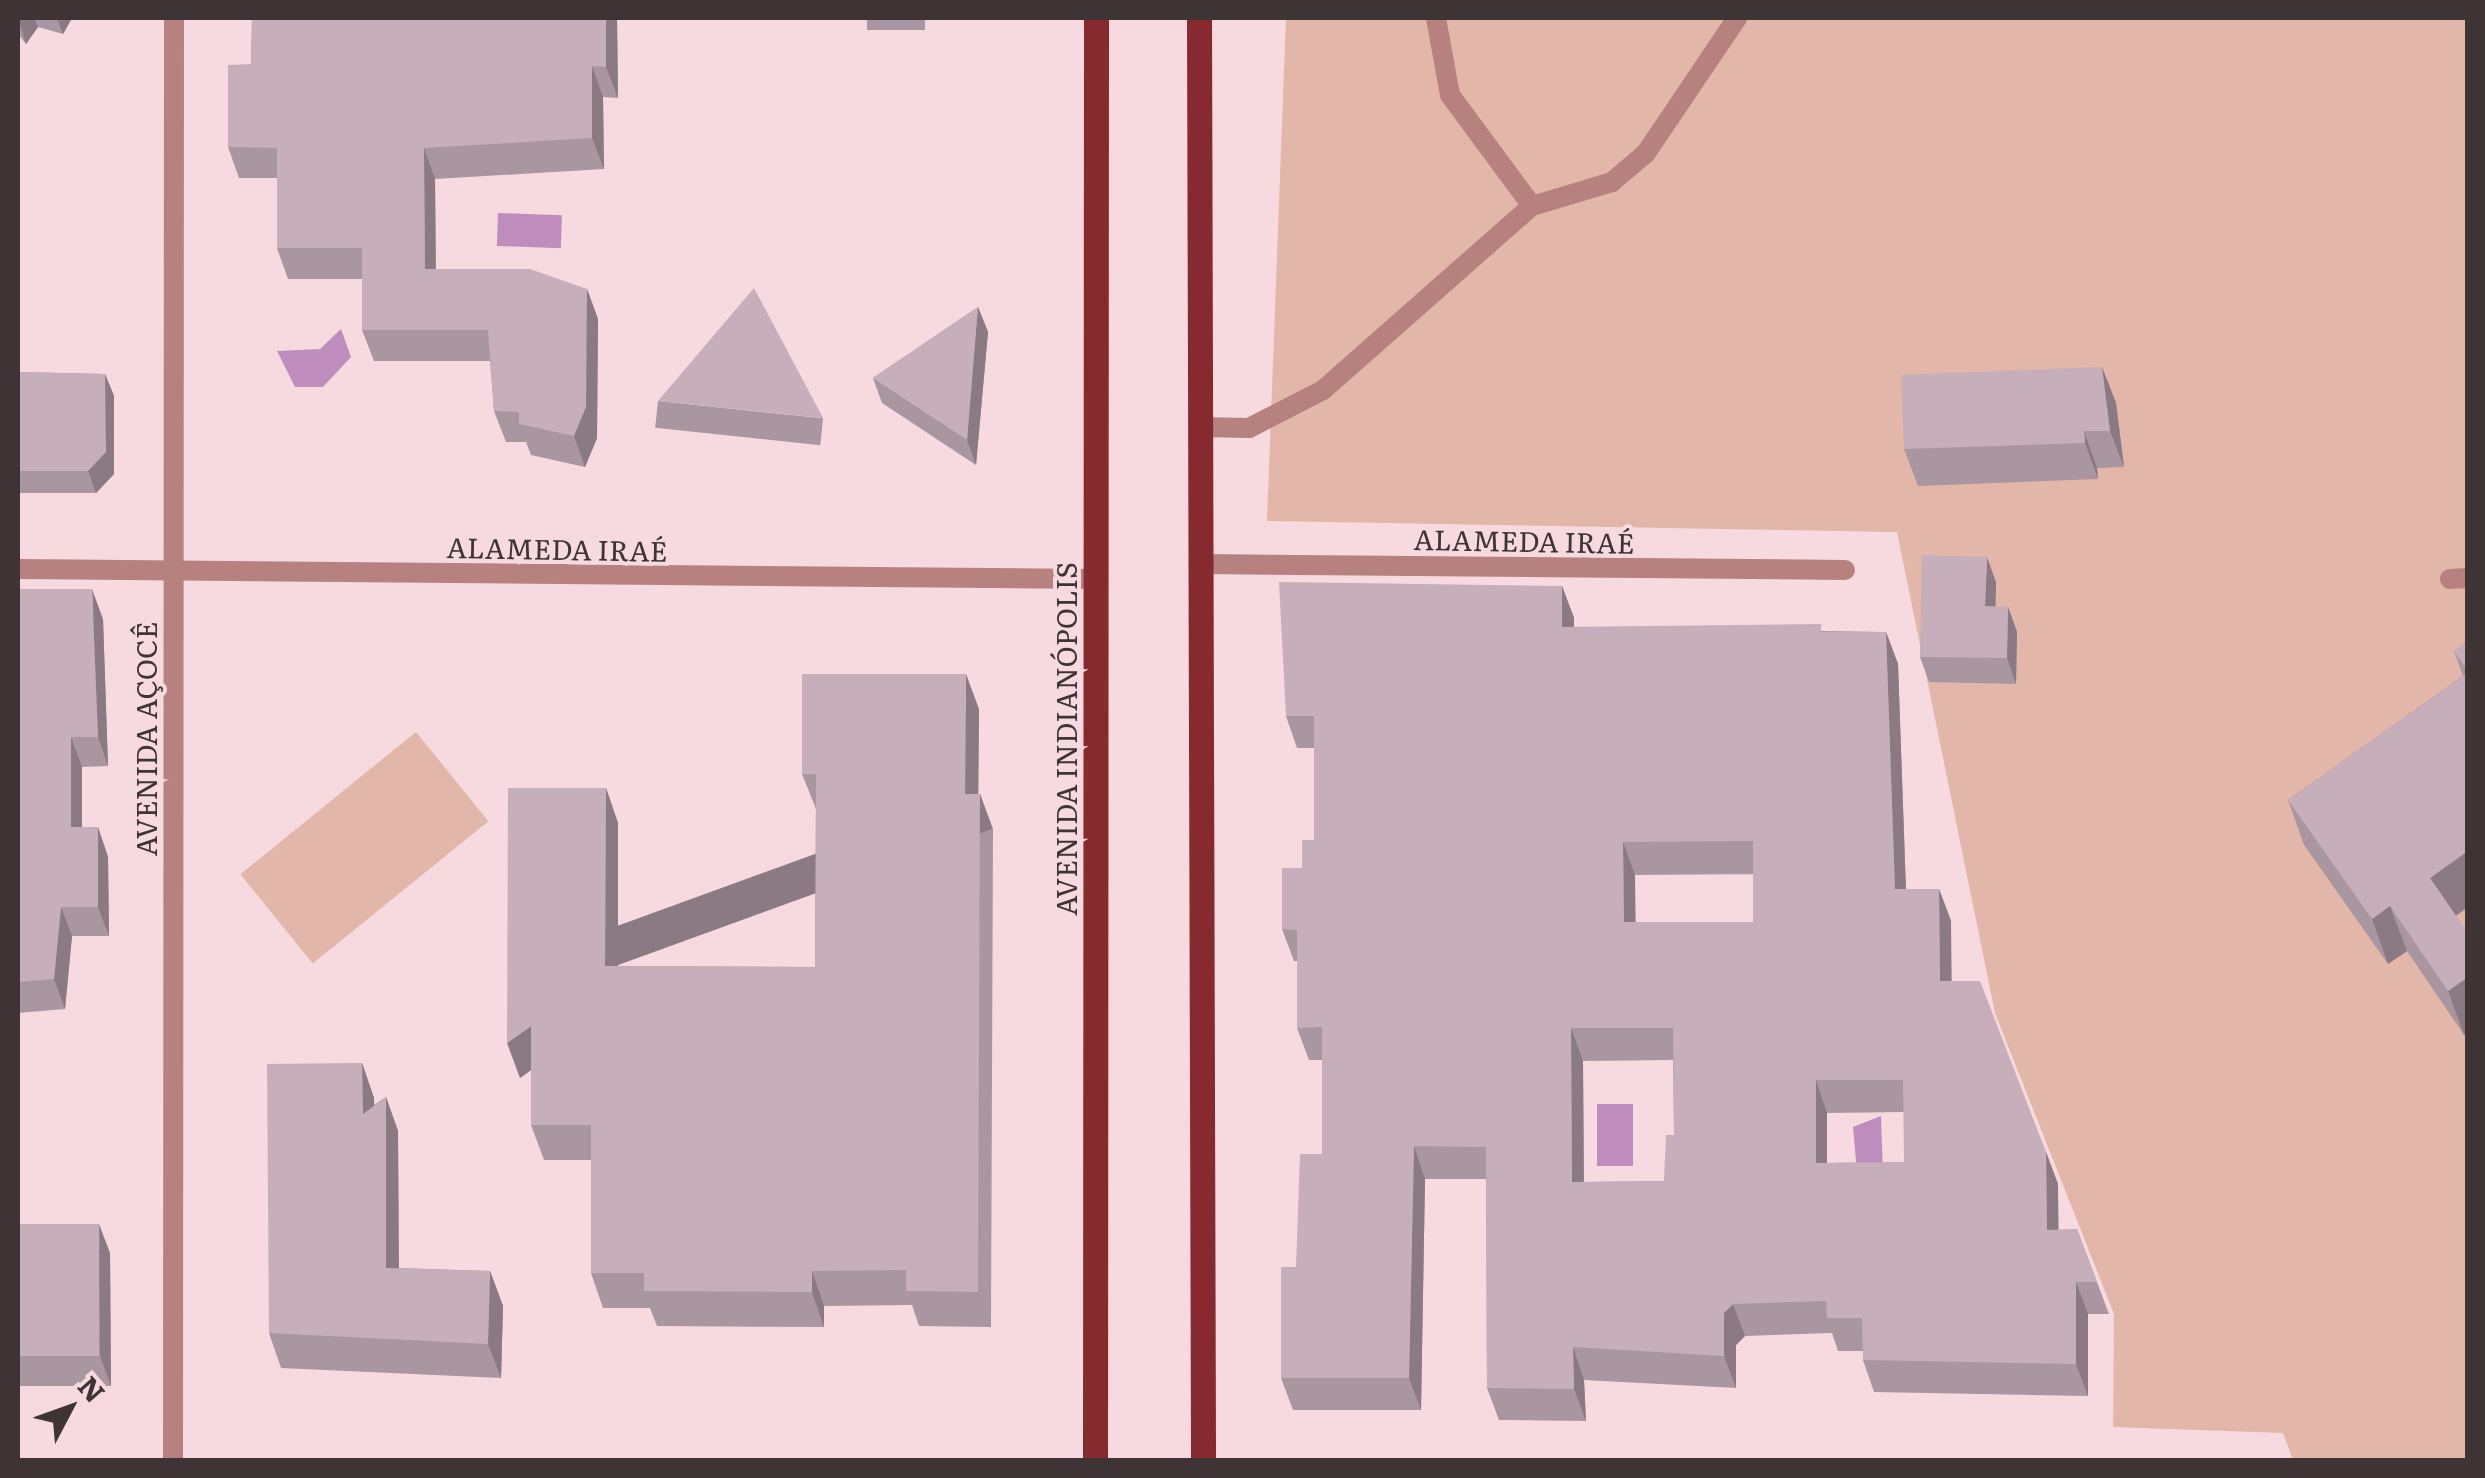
<!DOCTYPE html>
<meta charset="utf-8">
<style>
body{margin:0}
#map{position:relative;width:2485px;height:1478px;overflow:hidden;background:#f6dae0;font-family:Literata,serif}
div>[style]{position:absolute}
[style*='--x']{left:calc(var(--x)*1px);top:calc(var(--y)*1px);width:calc(var(--w)*1px);rotate:calc(var(--a)*1deg)}
.green>*{inset:0;background:#e2b6a8;transform-origin:0 0}
.water>*{inset:0;background:#be8dbe;transform-origin:0 0}
.service>*{height:20px;margin:-10px;padding:0 10px;transform-origin:10px;border-radius:10px;background:#b6817f}
.minor>*{height:20px;margin:-10px;padding:0 10px;transform-origin:10px;border-radius:10px;background:#b6817f}
.primary>*{height:25px;margin:-12.5px;padding:0 12.5px;transform-origin:12.5px;border-radius:12.5px;background:#872a30}
.wall>*{inset:0;background:#aa96a1;transform-origin:0 0}
.shaded-wall>*{inset:0;background:#8b7a83;transform-origin:0 0}
.building>*{inset:0;background:#c6aebb;transform-origin:0 0}
span{translate:-50% -50%;white-space:nowrap;text-align:center;line-height:1.15;-webkit-text-stroke:8px #f6dae0;paint-order:stroke}
.street-label{font-size:28px;color:#3e3335}
.frame{position:absolute;inset:0;border:20px solid #3e3335;pointer-events:none}
.north{position:absolute;left:20px;top:1358px;width:100px;height:100px;-webkit-text-stroke:8px #f6dae0;paint-order:stroke;rotate:49deg;font-size:28px;font-weight:700;line-height:40px;text-align:center;color:#3e3335}
.north::after{content:'';display:block;margin:auto;width:35px;height:45px;background:#3e3335;clip-path:polygon(50% 0,100% 100%,50% 72%,0 100%)}
</style>
<div id="map">
<div class="green">
<div style="clip-path:polygon(1286px 18px,2467px 18px,2467px 1460px,2293px 1460px,2283px 1433px,2113px 1427px,2114px 1314px,1995px 1013px,1897px 532px,1267px 521px)"></div>
<div style="left:416px;top:732px;width:115px;height:226px;rotate:51deg"></div>
</div>
<div class="water">
<div style="left:498px;top:213px;width:64px;height:33px;rotate:2deg"></div>
<div style="clip-path:polygon(341px 329px,351px 357px,323px 387px,295px 387px,277px 351px,320px 349px)"></div>
<div style="left:1597px;top:1104px;width:36px;height:62px"></div>
<div style="clip-path:polygon(1881px 1116px,1883px 1176px,1857px 1172px,1853px 1127px)"></div>
</div>
<div class="service">
<div style="--x:1436;--y:18;--w:78;--a:79.7"></div>
<div style="--x:1450;--y:95;--w:138;--a:53.5"></div>
<div style="--x:1532;--y:206;--w:84;--a:-16.7"></div>
<div style="--x:1612;--y:182;--w:45;--a:-40.5"></div>
<div style="--x:1646;--y:153;--w:163;--a:-56"></div>
<div style="--x:1200;--y:427;--w:49;--a:1.2"></div>
<div style="--x:1249;--y:428;--w:83;--a:-27.2"></div>
<div style="--x:1323;--y:390;--w:278;--a:-41.4"></div>
<div style="--x:2450;--y:579;--w:18;--a:-3"></div>
</div>
<div class="minor">
<div style="--x:1202;--y:564;--w:643;--a:0.53"></div>
<div style="--x:18;--y:569;--w:1077;--a:0.53"></div>
<div style="--x:173;--y:1460;--w:1442;--a:-89.96"></div>
</div>
<div class="primary">
<div style="--x:1199;--y:18;--w:1442;--a:89.84"></div>
<div style="--x:1095;--y:1460;--w:1442;--a:-89.96"></div>
</div>
<div class="wall">
<div style="clip-path:polygon(18px 18px,72px 18px,63px 34px,38px 27px,26px 44px,18px 34px)"></div>
<div style="clip-path:polygon(252px 18px,617px 18px,618px 98px,603px 97px,604px 169px,435px 179px,436px 269px,587px 289px,598px 319px,597px 438px,585px 467px,531px 455px,526px 442px,506px 442px,494px 411px,490px 361px,374px 361px,362px 330px,362px 279px,288px 279px,277px 248px,277px 178px,239px 178px,228px 147px,251px 64px)"></div>
<div style="left:867px;top:18px;width:58px;height:12px"></div>
<div style="clip-path:polygon(978px 307px,988px 332px,976px 465px,882px 403px,873px 378px)"></div>
<div style="clip-path:polygon(2102px 367px,2116px 403px,2124px 467px,2097px 468px,2098px 479px,1918px 486px,1904px 449px)"></div>
<div style="clip-path:polygon(18px 372px,105px 374px,114px 396px,114px 474px,96px 493px,18px 493px)"></div>
<div style="left:658px;top:401px;width:166px;height:27px;rotate:6deg"></div>
<div style="clip-path:polygon(1996px 582px,1995px 607px,2008px 607px,2017px 632px,2016px 684px,1929px 682px,1920px 657px)"></div>
<div style="clip-path:polygon(evenodd,1562px 586px,1574px 618px,1574px 627px,1886px 632px,1898px 664px,1906px 889px,1939px 889px,1951px 921px,1951px 981px,2046px 1152px,2058px 1184px,2058px 1230px,2077px 1229px,2109px 1314px,2088px 1314px,2088px 1396px,1874px 1392px,1863px 1360px,1863px 1351px,1838px 1351px,1832px 1333px,1745px 1336px,1736px 1345px,1736px 1388px,1584px 1380px,1586px 1421px,1499px 1420px,1487px 1388px,1486px 1179px,1425px 1179px,1421px 1410px,1293px 1410px,1281px 1378px,1296px 1267px,1322px 1154px,1322px 1060px,1309px 1060px,1297px 1028px,1297px 961px,1294px 961px,1282px 929px,1302px 868px,1314px 840px,1314px 748px,1297px 748px,1286px 716px,1562px 586px,1753px 874px,1753px 922px,1635px 922px,1635px 875px,1753px 874px,1562px 586px,1673px 1060px,1674px 1135px,1664px 1181px,1584px 1182px,1583px 1061px,1673px 1060px,1562px 586px,1904px 1112px,1904px 1162px,1827px 1163px,1827px 1113px,1904px 1112px)"></div>
<div style="clip-path:polygon(18px 589px,103px 619px,108px 766px,82px 767px,82px 827px,98px 827px,108px 857px,109px 936px,72px 936px,65px 1009px,18px 1013px)"></div>
<div style="clip-path:polygon(2468px 641px,2468px 907px,2456px 916px,2464px 1035px,2407px 951px,2388px 964px,2304px 845px,2288px 800px,2463px 676px,2454px 651px)"></div>
<div style="clip-path:polygon(979px 709px,978px 794px,980px 794px,993px 829px,991px 1327px,919px 1326px,912px 1305px,824px 1306px,824px 1327px,657px 1326px,650px 1308px,603px 1308px,591px 1273px,591px 1160px,544px 1160px,531px 1125px,531px 1070px,520px 1078px,606px 788px,618px 823px,618px 966px,815px 967px,816px 809px,802px 774px)"></div>
<div style="clip-path:polygon(362px 1063px,374px 1098px,374px 1105px,386px 1097px,398px 1131px,399px 1268px,490px 1271px,503px 1306px,501px 1378px,281px 1368px,269px 1333px)"></div>
<div style="clip-path:polygon(18px 1225px,110px 1253px,111px 1386px,18px 1386px)"></div>
</div>
<div class="shaded-wall">
<div style="clip-path:polygon(18px 18px,34px 18px,38px 27px,26px 44px)"></div>
<div style="clip-path:polygon(57px 18px,72px 18px,63px 34px)"></div>
<div style="clip-path:polygon(606px 18px,617px 18px,618px 98px,606px 67px)"></div>
<div style="clip-path:polygon(592px 66px,603px 97px,604px 169px,592px 138px)"></div>
<div style="clip-path:polygon(424px 148px,435px 179px,436px 300px,425px 269px)"></div>
<div style="clip-path:polygon(587px 289px,598px 319px,597px 438px,585px 467px,574px 436px)"></div>
<div style="clip-path:polygon(978px 307px,988px 332px,976px 465px,967px 440px)"></div>
<div style="clip-path:polygon(2102px 367px,2116px 403px,2124px 467px,2110px 431px)"></div>
<div style="clip-path:polygon(105px 374px,114px 396px,114px 474px,96px 493px,88px 471px)"></div>
<div style="clip-path:polygon(2084px 431px,2097px 468px,2098px 479px,2085px 443px)"></div>
<div style="clip-path:polygon(1987px 557px,1996px 582px,1995px 632px,1985px 606px)"></div>
<div style="clip-path:polygon(1562px 586px,1574px 618px,1574px 660px,1562px 627px)"></div>
<div style="clip-path:polygon(92px 589px,103px 619px,108px 766px,98px 737px)"></div>
<div style="clip-path:polygon(2008px 607px,2017px 632px,2016px 684px,2007px 658px)"></div>
<div style="clip-path:polygon(1886px 632px,1898px 664px,1907px 921px,1895px 889px)"></div>
<div style="clip-path:polygon(966px 674px,979px 709px,978px 829px,965px 794px)"></div>
<div style="clip-path:polygon(71px 737px,82px 767px,82px 857px,71px 827px)"></div>
<div style="clip-path:polygon(606px 788px,618px 823px,618px 1001px,605px 966px)"></div>
<div style="left:980px;top:794px;width:37px;height:498px;rotate:70deg"></div>
<div style="clip-path:polygon(98px 827px,108px 857px,109px 936px,98px 907px)"></div>
<div style="clip-path:polygon(1623px 842px,1635px 875px,1636px 954px,1624px 922px)"></div>
<div style="clip-path:polygon(2468px 851px,2468px 907px,2446px 922px,2430px 878px)"></div>
<div style="clip-path:polygon(1939px 889px,1951px 921px,1952px 1013px,1940px 981px)"></div>
<div style="clip-path:polygon(2390px 906px,2407px 951px,2388px 964px,2372px 919px)"></div>
<div style="clip-path:polygon(61px 907px,72px 936px,65px 1009px,54px 979px)"></div>
<div style="clip-path:polygon(2468px 977px,2468px 1032px,2464px 1035px,2448px 991px)"></div>
<div style="clip-path:polygon(531px 1026px,544px 1061px,520px 1078px,507px 1043px)"></div>
<div style="clip-path:polygon(1571px 1028px,1583px 1061px,1584px 1214px,1572px 1182px)"></div>
<div style="clip-path:polygon(362px 1063px,374px 1098px,375px 1148px,363px 1114px)"></div>
<div style="clip-path:polygon(1816px 1080px,1827px 1113px,1827px 1195px,1816px 1163px)"></div>
<div style="clip-path:polygon(386px 1097px,398px 1131px,399px 1302px,386px 1268px)"></div>
<div style="clip-path:polygon(1414px 1146px,1425px 1179px,1421px 1410px,1409px 1378px)"></div>
<div style="clip-path:polygon(2046px 1152px,2058px 1184px,2059px 1262px,2047px 1230px)"></div>
<div style="clip-path:polygon(99px 1224px,110px 1253px,111px 1386px,100px 1356px)"></div>
<div style="clip-path:polygon(490px 1271px,503px 1306px,501px 1378px,488px 1344px)"></div>
<div style="clip-path:polygon(812px 1271px,824px 1306px,824px 1327px,812px 1292px)"></div>
<div style="clip-path:polygon(2076px 1282px,2088px 1314px,2088px 1396px,2076px 1364px)"></div>
<div style="clip-path:polygon(1733px 1304px,1745px 1336px,1736px 1345px,1736px 1388px,1724px 1356px,1724px 1313px)"></div>
<div style="clip-path:polygon(1573px 1347px,1584px 1380px,1586px 1421px,1574px 1389px)"></div>
</div>
<div class="building">
<div style="clip-path:polygon(252px 18px,606px 18px,606px 67px,592px 66px,592px 138px,424px 148px,425px 269px,530px 269px,587px 289px,586px 407px,574px 436px,519px 424px,519px 412px,494px 411px,488px 330px,362px 330px,362px 248px,277px 248px,277px 148px,228px 147px,228px 65px,251px 64px)"></div>
<div style="clip-path:polygon(754px 288px,823px 418px,658px 401px)"></div>
<div style="clip-path:polygon(978px 307px,967px 440px,873px 378px)"></div>
<div style="clip-path:polygon(2102px 367px,2110px 431px,2084px 431px,2085px 443px,1904px 449px,1901px 375px)"></div>
<div style="clip-path:polygon(18px 372px,105px 374px,106px 452px,88px 471px,18px 471px)"></div>
<div style="clip-path:polygon(1922px 555px,1987px 557px,1985px 606px,2008px 607px,2007px 658px,1920px 657px)"></div>
<div style="clip-path:polygon(evenodd,1279px 582px,1562px 586px,1562px 627px,1821px 624px,1821px 632px,1886px 632px,1895px 889px,1939px 889px,1940px 981px,1980px 981px,2046px 1152px,2047px 1230px,2077px 1229px,2097px 1282px,2076px 1282px,2076px 1364px,1863px 1360px,1862px 1318px,1827px 1318px,1826px 1301px,1733px 1304px,1724px 1313px,1724px 1356px,1573px 1347px,1574px 1389px,1487px 1388px,1486px 1147px,1414px 1146px,1409px 1378px,1281px 1378px,1281px 1267px,1296px 1267px,1300px 1154px,1322px 1154px,1322px 1027px,1297px 1028px,1297px 930px,1282px 929px,1282px 868px,1302px 868px,1302px 840px,1314px 840px,1314px 716px,1286px 716px,1279px 582px,1753px 841px,1753px 922px,1624px 922px,1623px 842px,1753px 841px,1279px 582px,1571px 1028px,1673px 1028px,1674px 1135px,1666px 1135px,1664px 1181px,1572px 1182px,1571px 1028px,1279px 582px,1816px 1080px,1903px 1080px,1904px 1162px,1816px 1163px,1816px 1080px)"></div>
<div style="clip-path:polygon(18px 589px,92px 589px,98px 737px,71px 737px,71px 827px,98px 827px,98px 907px,61px 907px,54px 979px,18px 982px)"></div>
<div style="clip-path:polygon(2468px 641px,2468px 671px,2454px 651px)"></div>
<div style="clip-path:polygon(2468px 673px,2468px 851px,2430px 878px,2468px 933px,2468px 977px,2448px 991px,2390px 906px,2372px 919px,2288px 800px)"></div>
<div style="clip-path:polygon(802px 674px,966px 674px,965px 794px,980px 794px,978px 1292px,906px 1291px,906px 1270px,812px 1271px,812px 1292px,644px 1291px,644px 1273px,591px 1273px,591px 1125px,531px 1125px,531px 1026px,507px 1043px,508px 788px,606px 788px,605px 966px,815px 967px,816px 774px,802px 774px)"></div>
<div style="clip-path:polygon(362px 1063px,363px 1114px,386px 1097px,386px 1268px,490px 1271px,488px 1344px,269px 1333px,267px 1064px)"></div>
<div style="left:99px;top:1224px;width:132px;height:81px;rotate:90deg"></div>
</div>
<div class="street-label">
<span style="left:1524px;top:540px;rotate:1deg">ALAMEDA IRAÉ</span>
<span style="left:557px;top:548px;rotate:1deg">ALAMEDA IRAÉ</span>
<span style="left:145px;top:739px;rotate:-90deg">AVENIDA AÇOCÊ</span>
<span style="left:1065px;top:739px;rotate:-90deg">AVENIDA INDIANÓPOLIS</span>
</div>
<div class="frame"></div>
<div class="north">N</div>
</div>
